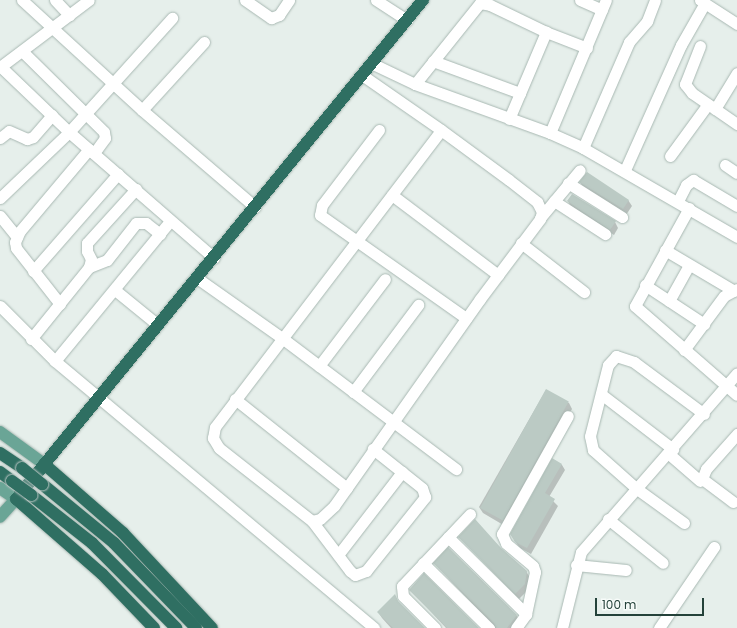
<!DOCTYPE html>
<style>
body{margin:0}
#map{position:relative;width:737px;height:628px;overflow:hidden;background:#e6efeb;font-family:Poppins,sans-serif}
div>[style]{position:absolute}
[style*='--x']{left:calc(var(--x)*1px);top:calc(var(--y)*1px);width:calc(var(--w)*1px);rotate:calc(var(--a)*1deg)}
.shadow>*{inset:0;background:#0003}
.building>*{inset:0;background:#bbcac4;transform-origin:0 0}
.roads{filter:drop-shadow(0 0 1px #a8b8b2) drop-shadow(0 0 1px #a8b8b2)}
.minor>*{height:11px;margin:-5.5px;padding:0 5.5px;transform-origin:5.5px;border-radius:5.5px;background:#fff}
.major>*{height:12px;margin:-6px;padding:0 6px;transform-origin:6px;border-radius:6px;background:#6aa596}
.highway>*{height:12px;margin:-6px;padding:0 6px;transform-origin:6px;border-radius:6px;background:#2f6f62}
.bridges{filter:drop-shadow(0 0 1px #c2cac8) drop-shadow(0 0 1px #c2cac8)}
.highway-bridge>*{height:12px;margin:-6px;padding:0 6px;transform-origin:6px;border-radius:6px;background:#2f6f62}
span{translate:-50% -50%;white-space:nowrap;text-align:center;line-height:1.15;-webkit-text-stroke:3.5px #f7fbf9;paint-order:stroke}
.scale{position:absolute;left:595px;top:598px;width:109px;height:18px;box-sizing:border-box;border:2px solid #24423a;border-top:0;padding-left:5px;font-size:12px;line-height:14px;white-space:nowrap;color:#24423a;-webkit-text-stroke:3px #f7fbf9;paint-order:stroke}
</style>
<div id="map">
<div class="shadow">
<div style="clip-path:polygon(580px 182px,628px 200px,632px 206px,626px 215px,584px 188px)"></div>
<div style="clip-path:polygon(568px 201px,615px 222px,618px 228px,614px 235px,571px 207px)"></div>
<div style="clip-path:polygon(546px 390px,569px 403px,572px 409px,505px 526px,483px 513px,479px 507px)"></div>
<div style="clip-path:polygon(553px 460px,562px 465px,565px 470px,549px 497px,558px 506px,531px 554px,520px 548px,514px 540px)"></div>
<div style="clip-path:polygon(459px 537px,501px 549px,526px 571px,530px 578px,528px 590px,519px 599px)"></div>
<div style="clip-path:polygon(434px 563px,516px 615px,520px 621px,514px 628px,495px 628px)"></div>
<div style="clip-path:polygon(411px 590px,478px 628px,446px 628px)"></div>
<div style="clip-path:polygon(395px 596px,399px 604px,424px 628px,391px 628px,382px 618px,378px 612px)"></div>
</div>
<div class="building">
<div style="clip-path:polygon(587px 172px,629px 200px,623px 209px,579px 182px)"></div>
<div style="clip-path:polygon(572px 194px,616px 221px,610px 230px,567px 201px)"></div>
<div style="left:546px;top:389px;width:26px;height:136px;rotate:29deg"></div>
<div style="clip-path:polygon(552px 458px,562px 464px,545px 493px,555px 499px,527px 548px,515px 542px,510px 534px)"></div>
<div style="clip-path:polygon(475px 519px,501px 548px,527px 571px,525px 584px,515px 594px,458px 537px)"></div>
<div style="clip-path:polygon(448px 547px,517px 615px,507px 628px,496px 628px,494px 623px,433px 563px)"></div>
<div style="clip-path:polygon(424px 573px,479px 628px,447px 628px,409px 590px)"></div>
<div style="clip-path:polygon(395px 594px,398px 601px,425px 628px,393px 628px,377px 612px)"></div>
</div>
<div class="roads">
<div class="minor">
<div style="--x:22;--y:0;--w:163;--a:42.5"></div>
<div style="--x:142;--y:110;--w:149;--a:40.6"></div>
<div style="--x:55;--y:0;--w:21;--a:47"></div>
<div style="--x:245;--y:0;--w:32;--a:35"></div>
<div style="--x:271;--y:18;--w:9;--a:-21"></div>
<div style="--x:279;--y:15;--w:18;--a:-56"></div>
<div style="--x:376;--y:0;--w:37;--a:33"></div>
<div style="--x:580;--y:0;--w:24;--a:24"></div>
<div style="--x:700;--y:0;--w:44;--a:33"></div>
<div style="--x:700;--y:46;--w:41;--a:111.5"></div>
<div style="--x:685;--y:84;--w:11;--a:52"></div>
<div style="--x:692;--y:93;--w:55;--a:34.6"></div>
<div style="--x:22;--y:51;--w:115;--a:44.6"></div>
<div style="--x:104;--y:132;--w:6;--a:81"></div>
<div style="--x:105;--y:138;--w:19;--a:126"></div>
<div style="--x:433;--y:61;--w:93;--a:20.2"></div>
<div style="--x:371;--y:63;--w:49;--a:25.5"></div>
<div style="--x:415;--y:84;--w:144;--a:19.9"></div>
<div style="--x:550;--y:133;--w:36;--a:24"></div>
<div style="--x:583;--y:148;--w:178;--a:30"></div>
<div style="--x:0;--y:66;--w:95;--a:43.7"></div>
<div style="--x:69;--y:132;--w:192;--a:41"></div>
<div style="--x:0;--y:67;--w:111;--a:-37"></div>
<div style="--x:362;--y:75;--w:96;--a:34.8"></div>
<div style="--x:441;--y:130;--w:84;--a:36.3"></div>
<div style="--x:509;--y:180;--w:36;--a:38"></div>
<div style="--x:537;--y:202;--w:11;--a:63"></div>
<div style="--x:542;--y:212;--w:7;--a:106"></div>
<div style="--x:540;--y:219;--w:100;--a:126.9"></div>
<div style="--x:480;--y:299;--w:253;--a:125.2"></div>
<div style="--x:334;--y:506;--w:19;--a:137"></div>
<div style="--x:320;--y:519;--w:8;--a:166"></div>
<div style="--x:312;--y:521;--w:118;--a:-141.9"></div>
<div style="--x:219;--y:448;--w:12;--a:-121"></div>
<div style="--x:213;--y:438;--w:11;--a:-80"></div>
<div style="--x:215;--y:427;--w:373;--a:-52.7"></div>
<div style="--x:415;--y:84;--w:104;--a:-51.3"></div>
<div style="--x:480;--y:3;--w:10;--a:11"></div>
<div style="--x:490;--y:5;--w:62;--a:25.7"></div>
<div style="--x:546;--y:32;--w:44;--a:21.3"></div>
<div style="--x:715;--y:109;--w:42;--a:-58.6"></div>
<div style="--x:142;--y:110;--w:92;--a:-47.6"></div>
<div style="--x:509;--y:119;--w:95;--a:-67"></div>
<div style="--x:379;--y:130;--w:94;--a:127.2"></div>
<div style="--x:322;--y:205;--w:10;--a:101"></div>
<div style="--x:320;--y:215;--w:179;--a:35.2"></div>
<div style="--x:550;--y:133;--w:144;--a:-67.2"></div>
<div style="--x:0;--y:138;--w:11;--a:-38"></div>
<div style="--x:9;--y:131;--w:20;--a:24"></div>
<div style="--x:27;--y:139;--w:6;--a:-18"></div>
<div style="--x:33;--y:137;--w:29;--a:-49"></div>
<div style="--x:583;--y:148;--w:116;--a:-66.5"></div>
<div style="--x:629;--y:42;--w:28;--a:-49"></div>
<div style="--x:647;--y:21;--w:22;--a:-69"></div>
<div style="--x:670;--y:156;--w:64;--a:-53.8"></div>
<div style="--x:725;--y:165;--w:14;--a:34"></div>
<div style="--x:625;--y:170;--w:137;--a:-65.9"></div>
<div style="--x:681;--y:45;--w:48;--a:-60.3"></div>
<div style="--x:568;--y:183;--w:64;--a:32.2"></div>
<div style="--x:392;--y:195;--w:133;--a:37"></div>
<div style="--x:0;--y:198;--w:95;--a:-43.7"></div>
<div style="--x:69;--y:132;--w:154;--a:-47.9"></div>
<div style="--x:554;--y:201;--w:61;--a:32.9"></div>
<div style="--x:678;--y:201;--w:18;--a:-63"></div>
<div style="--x:686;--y:185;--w:9;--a:-36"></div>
<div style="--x:693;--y:180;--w:51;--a:30.6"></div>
<div style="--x:689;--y:208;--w:112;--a:118.9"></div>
<div style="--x:635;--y:306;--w:135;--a:41.1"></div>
<div style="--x:0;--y:216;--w:27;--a:51"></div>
<div style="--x:540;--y:218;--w:62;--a:-50.2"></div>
<div style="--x:521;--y:243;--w:80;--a:37.9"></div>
<div style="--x:665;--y:250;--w:80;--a:30.7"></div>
<div style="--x:89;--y:267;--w:19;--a:-21"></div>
<div style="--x:107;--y:260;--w:47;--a:-51.9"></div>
<div style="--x:136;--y:223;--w:10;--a:0"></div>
<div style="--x:146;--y:223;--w:18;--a:38"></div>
<div style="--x:33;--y:271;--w:129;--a:-48.8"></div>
<div style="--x:197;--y:278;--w:104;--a:35.2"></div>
<div style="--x:282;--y:338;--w:218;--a:37"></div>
<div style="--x:645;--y:285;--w:71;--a:33.5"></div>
<div style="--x:115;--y:290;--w:55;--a:39.1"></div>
<div style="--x:669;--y:301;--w:41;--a:-60.9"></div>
<div style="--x:60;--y:304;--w:71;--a:-128.2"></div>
<div style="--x:16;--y:248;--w:6;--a:-99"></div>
<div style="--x:15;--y:242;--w:12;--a:-66"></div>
<div style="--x:20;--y:231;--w:107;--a:-49.9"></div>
<div style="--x:0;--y:306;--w:78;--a:45"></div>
<div style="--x:55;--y:361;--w:416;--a:39.9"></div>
<div style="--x:31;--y:339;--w:92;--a:-51.1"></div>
<div style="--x:89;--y:267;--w:8;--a:-76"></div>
<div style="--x:91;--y:259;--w:9;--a:-117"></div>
<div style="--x:87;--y:251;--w:8;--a:-90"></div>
<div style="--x:87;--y:243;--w:73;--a:-47.8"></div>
<div style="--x:684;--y:350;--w:67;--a:-53.5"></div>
<div style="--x:724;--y:296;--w:15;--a:-28"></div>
<div style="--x:55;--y:361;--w:181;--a:-50.6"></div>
<div style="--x:319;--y:366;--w:109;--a:-52.8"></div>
<div style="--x:353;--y:392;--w:109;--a:-53.2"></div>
<div style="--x:601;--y:394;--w:91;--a:37.4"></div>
<div style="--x:235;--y:399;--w:143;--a:38.5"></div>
<div style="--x:669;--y:454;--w:41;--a:41.1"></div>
<div style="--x:733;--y:502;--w:39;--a:-143"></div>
<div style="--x:702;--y:479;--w:11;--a:-68"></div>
<div style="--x:706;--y:469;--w:47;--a:-48.5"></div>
<div style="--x:608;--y:519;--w:70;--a:38.7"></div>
<div style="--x:312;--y:521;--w:63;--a:52.8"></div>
<div style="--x:350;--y:571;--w:6;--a:39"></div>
<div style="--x:355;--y:575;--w:12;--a:-20"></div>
<div style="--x:366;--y:571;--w:95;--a:-51.4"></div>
<div style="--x:425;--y:497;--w:9;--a:-108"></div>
<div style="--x:422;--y:488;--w:63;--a:-141.5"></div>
<div style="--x:684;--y:523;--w:58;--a:-144.1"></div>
<div style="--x:637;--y:489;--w:59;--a:-138.4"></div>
<div style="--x:593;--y:450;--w:14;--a:-102"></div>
<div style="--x:590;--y:436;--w:73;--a:-75.8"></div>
<div style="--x:608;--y:365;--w:12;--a:-48"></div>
<div style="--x:616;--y:356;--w:19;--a:18"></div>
<div style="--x:634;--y:362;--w:87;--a:36.6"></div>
<div style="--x:448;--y:537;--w:110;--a:44.6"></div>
<div style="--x:338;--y:555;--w:105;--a:-52.4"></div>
<div style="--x:423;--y:563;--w:93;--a:44.6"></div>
<div style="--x:576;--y:565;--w:50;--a:5.7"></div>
<div style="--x:435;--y:628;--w:45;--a:-135"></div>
<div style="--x:403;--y:596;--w:10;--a:-96"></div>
<div style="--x:402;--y:586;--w:99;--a:-46.6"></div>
<div style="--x:516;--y:628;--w:17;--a:-54"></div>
<div style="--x:526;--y:614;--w:43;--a:-77.9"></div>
<div style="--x:535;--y:572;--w:6;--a:-108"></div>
<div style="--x:533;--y:566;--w:35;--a:-140"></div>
<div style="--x:506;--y:543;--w:10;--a:-114"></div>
<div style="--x:502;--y:534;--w:135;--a:-60.8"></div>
<div style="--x:562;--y:628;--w:78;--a:-76"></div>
<div style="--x:581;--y:552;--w:237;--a:-48.9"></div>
<div style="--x:659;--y:628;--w:98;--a:-55.8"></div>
</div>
<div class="major">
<div style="--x:0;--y:432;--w:54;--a:36"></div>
<div style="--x:0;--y:488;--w:19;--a:35"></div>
<div style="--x:16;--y:499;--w:24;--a:132"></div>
</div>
<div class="highway">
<div style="--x:0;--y:453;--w:27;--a:34"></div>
<div style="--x:44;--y:464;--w:105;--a:41.1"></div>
<div style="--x:123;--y:533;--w:130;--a:46.9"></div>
<div style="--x:0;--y:472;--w:15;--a:37"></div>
<div style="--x:42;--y:484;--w:93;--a:39.3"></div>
<div style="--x:114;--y:543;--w:118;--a:46"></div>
<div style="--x:31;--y:495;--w:78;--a:38.2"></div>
<div style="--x:92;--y:543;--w:120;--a:45.3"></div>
<div style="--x:154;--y:628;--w:75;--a:-133.9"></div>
<div style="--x:102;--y:574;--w:114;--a:-138.9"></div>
<div style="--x:16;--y:499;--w:644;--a:-50.8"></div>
</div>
</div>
<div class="bridges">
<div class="highway-bridge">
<div style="--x:22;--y:468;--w:26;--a:39"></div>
<div style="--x:12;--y:481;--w:24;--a:36"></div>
</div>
</div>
<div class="scale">100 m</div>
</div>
